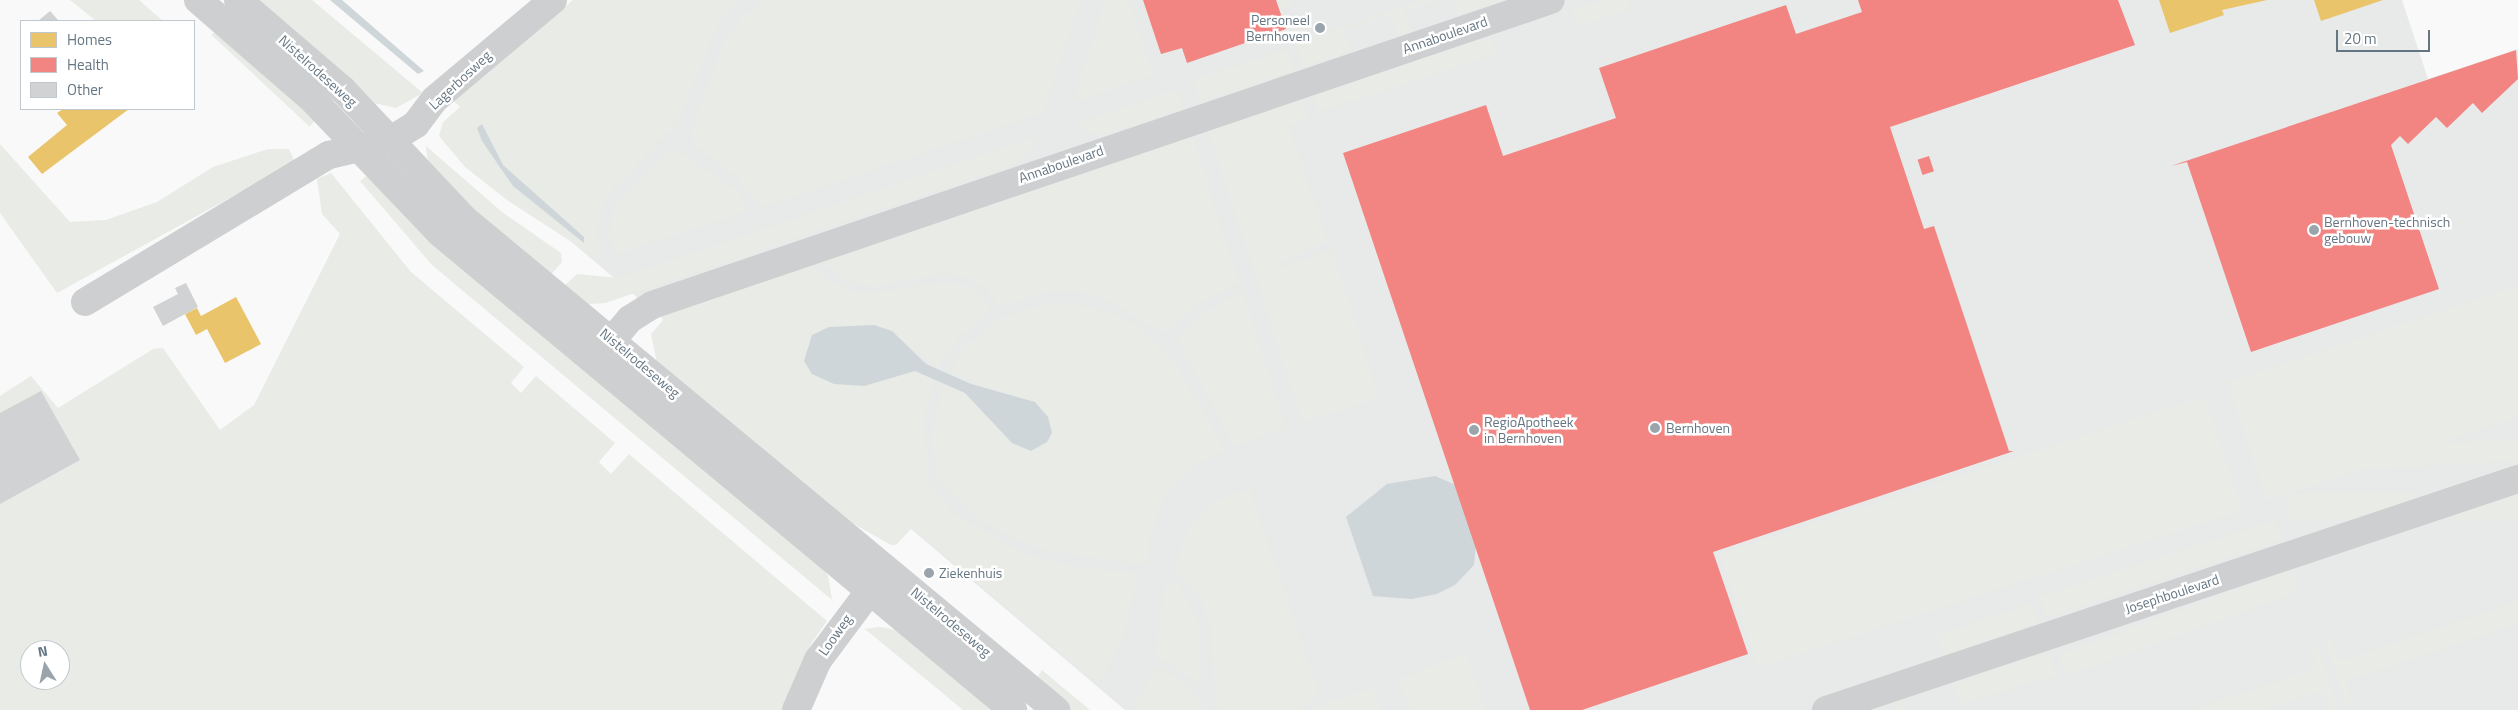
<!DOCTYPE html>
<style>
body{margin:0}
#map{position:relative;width:2518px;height:710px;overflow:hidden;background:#f9f9f9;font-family:"Titillium Web",sans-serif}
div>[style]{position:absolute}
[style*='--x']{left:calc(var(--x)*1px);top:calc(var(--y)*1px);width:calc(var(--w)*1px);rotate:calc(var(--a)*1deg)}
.built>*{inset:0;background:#e8e9e9}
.green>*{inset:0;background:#e8ebe6;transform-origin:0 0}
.round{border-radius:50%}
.water>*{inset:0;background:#ced6d9}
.homes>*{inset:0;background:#e9c46a}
.health>*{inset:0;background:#f28482;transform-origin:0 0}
.building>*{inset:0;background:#d0d2d3}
.minor>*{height:28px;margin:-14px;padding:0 14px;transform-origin:14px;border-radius:14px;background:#cecfd0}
.tertiary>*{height:28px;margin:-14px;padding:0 14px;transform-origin:14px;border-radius:14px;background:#cecfd0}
.dots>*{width:14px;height:14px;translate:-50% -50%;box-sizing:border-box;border:2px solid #fff;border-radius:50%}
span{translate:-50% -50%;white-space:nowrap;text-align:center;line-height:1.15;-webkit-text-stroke:5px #fff;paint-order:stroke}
.poi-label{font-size:14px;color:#657683}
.right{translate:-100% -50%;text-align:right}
.left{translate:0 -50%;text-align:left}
.street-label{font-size:14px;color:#657683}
.legend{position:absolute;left:20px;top:20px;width:175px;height:90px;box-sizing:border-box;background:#fff;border:1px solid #c1c8cd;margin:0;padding:6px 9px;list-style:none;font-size:15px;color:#657683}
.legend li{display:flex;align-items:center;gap:10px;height:25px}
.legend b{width:25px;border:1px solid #c1c8cd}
.north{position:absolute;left:20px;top:640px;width:50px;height:50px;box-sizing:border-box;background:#fff;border:1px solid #c1c8cd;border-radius:50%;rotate:350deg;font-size:14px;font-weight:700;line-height:20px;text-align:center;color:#657683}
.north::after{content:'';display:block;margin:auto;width:18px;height:22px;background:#99a4ac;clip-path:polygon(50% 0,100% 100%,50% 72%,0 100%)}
.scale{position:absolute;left:2336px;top:30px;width:94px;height:22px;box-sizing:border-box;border:2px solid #657683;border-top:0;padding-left:6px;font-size:15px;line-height:18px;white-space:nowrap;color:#657683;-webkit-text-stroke:4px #fff;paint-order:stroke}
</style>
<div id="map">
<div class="built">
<div style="clip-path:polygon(594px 0,2402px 0,2428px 79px,2518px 49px,2518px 710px,1125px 710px,458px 146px)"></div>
</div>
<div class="green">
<div style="clip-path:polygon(70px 0,139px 0,163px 21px,96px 21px)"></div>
<div style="clip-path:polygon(251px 0,312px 0,423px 93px,396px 108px,365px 101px)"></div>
<div style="clip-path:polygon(evenodd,573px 0,742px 0,719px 22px,678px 122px,607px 194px,597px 226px,601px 261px,507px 200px,465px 167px,439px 136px,443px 122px,460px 107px,453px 100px,573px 0,485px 125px,503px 165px,518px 179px,496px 166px,485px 125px)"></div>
<div style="clip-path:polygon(763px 0,1081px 0,1043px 113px,763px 207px,735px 175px,695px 146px,691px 132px,723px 43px,739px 20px)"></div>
<div style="clip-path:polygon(1105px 0,1129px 0,1153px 75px,1073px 103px)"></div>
<div style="clip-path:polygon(1271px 0,1291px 0,1293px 5px,1283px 9px,1289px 29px,1281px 32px)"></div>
<div style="clip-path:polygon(1422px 0,1437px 0,1404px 11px,1411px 31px,1398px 36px,1391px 15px,1344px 30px,1350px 51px,1303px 68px,1291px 31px,1297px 17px,1305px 39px)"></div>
<div style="clip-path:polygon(1454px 0,1504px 0,1459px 15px)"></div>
<div style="clip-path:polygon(1601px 0,1628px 0,1631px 9px,1577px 27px,1571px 10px)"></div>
<div style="left:219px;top:27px;width:134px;height:11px;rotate:43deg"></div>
<div style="left:1491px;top:36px;width:19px;height:188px;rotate:72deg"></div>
<div style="left:1287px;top:49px;width:23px;height:99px;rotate:72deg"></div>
<div style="clip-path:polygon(1177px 89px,1184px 109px,1103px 135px,1087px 134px,1076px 124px)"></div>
<div style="clip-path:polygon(1303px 100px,1309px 118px,1289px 125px,1328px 241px,1255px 276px,1208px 130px)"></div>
<div style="clip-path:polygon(1035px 137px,1030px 151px,1016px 164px,605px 303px,588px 304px,562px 288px,577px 274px,618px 278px)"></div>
<div style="clip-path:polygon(1193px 137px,1239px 282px,1197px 306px,1168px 330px,1158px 330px,1109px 301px,1081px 292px,1055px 290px,999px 307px,984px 287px,966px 277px,943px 273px,873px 287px,843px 279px,820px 261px)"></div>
<div style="clip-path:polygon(0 144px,70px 222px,106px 220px,157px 202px,213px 167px,268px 149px,289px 149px,295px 162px,57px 293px,0 213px)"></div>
<div style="clip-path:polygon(426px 146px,502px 212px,561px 253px,562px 262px,549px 277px,443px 189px,428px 162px)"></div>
<div style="clip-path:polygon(677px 151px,738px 191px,748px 211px,617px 254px,609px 237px,614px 206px,666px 154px)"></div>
<div style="clip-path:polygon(evenodd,331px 173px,411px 272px,524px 367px,511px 383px,521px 393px,536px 376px,615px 443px,599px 462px,611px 474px,629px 454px,827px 621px,811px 644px,784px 710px,0 710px,0 396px,31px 376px,58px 408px,153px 349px,163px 348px,220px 430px,254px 405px,340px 234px,322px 214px,317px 179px,331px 173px,30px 650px,60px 650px,60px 680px,30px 680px,30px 650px)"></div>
<div style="clip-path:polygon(369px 174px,820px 563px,828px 576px,832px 600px,432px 265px,360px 181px)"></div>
<div style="left:1332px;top:250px;width:155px;height:81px;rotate:72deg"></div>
<div style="clip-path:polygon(810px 264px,829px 281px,862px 294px,947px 282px,969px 287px,987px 303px,992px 311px,960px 336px,937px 369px,892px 331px,915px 371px,933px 379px,924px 421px,929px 484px,953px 514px,1031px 556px,1078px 567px,1140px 573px,1122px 640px,1099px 684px,912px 528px,896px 545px,891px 545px,831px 511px,657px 363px,651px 334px,671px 311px)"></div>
<div style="clip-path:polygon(2518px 285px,2518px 417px,2266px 501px,2228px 382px)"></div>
<div style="clip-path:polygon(1242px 290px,1286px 428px,1235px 446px,1177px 340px,1208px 311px)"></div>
<div style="clip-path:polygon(1065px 302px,1106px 311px,1143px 329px,1173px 359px,1225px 450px,1194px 466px,1167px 492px,1150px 537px,1148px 561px,1140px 564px,1047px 551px,1017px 539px,975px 517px,937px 481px,931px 440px,943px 384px,965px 393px,1012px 443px,1035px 403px,949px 374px,962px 349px,998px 319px,1041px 304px)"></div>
<div style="left:2205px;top:396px;width:120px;height:510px;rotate:72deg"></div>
<div style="left:2517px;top:439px;width:22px;height:243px;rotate:87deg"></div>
<div style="clip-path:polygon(1250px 488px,1319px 693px,1301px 710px,1217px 710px,1209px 623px,1202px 600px,1176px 569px,1183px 539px,1198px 517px,1221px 499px)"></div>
<div style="left:2518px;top:494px;width:25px;height:230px;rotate:90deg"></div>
<div style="left:2275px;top:520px;width:22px;height:247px;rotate:72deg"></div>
<div style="left:2291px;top:570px;width:23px;height:247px;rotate:70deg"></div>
<div style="clip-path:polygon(1175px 579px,1199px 622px,1201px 685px,1155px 654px,1165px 586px,1173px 586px)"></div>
<div style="clip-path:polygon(2518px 601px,2518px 624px,2346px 681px,2354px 704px,2347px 706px,2325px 640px,2332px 638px,2340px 661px)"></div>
<div style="left:2031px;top:603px;width:21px;height:100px;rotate:71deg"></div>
<div style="clip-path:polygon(880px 627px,896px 630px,997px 710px,963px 710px,865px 629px)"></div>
<div style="clip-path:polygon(2316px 644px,2338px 709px,2331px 710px,2324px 690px,2263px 710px,2191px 710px,2317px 668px,2310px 646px)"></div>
<div style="clip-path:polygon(2048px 652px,2056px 675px,1940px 710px,1959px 704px,1953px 684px)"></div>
<div style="clip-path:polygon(1466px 653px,1485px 710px,1409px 710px,1399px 679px)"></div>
<div style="clip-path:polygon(1157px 665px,1185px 683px,1206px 710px,1132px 710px)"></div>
<div style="clip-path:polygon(1042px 670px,1090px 710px,1069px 710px,1038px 676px)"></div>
<div style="clip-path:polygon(1374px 688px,1381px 710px,1312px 710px,1322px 703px)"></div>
<div class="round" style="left:1894px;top:700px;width:12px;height:12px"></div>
</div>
<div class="water">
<div style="clip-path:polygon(330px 0,342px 0,424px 71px,418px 74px)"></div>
<div style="clip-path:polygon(482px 124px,503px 165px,584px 237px,584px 243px,513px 186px,482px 141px,477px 128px)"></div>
<div style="clip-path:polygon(874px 325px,892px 331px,926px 364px,971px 384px,1035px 402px,1048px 417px,1052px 433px,1047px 442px,1031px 451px,1012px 443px,965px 393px,915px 371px,864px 386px,834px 384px,812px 374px,804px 361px,812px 335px,829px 327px)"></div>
<div style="clip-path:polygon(1435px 476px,1456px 485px,1476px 545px,1474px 565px,1455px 585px,1437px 594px,1411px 599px,1373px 596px,1346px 517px,1387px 484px)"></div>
</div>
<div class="homes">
<div style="clip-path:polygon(2159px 0,2267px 0,2222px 10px,2224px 15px,2170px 33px)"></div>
<div style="clip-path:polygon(2314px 0,2383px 0,2321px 21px)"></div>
<div style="clip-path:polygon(63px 109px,129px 109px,42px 174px,28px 157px,67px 125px,57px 113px)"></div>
<div style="clip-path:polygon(236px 297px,261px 344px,225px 363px,207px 329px,196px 335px,185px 314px,197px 308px,201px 316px)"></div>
</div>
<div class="health">
<div style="clip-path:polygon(1143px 0,1276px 0,1286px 29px,1187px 63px,1182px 48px,1161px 54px)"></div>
<div style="clip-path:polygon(1858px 0,2118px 0,2135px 45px,1890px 127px,1924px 229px,1934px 226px,2009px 451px,2014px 451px,1713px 552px,1748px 654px,1582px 710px,1530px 710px,1343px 153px,1486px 105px,1503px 156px,1616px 118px,1599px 68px,1786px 5px,1796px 34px,1862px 12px)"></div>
<div style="clip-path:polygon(2516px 50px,2518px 79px,2482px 113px,2473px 103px,2447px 128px,2436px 117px,2408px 144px,2400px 136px,2391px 145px,2439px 289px,2251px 352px,2187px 162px,2171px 166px)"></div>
<div style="left:1929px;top:156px;width:16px;height:12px;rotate:72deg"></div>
</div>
<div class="building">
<div style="clip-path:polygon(50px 11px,59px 21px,38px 21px)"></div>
<div style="clip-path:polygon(186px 283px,198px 307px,163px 326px,153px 307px,178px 294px,175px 288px)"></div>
<div style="clip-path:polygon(41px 391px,80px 460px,0 504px,0 413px)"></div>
</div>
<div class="minor">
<div style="--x:85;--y:302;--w:285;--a:-31.1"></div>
<div style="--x:329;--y:155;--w:62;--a:-13.1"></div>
<div style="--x:389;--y:141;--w:32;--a:-32"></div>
<div style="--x:416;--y:124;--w:31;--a:-53"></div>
<div style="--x:435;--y:99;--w:154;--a:-40"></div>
<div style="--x:597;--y:358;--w:51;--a:-49.8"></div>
<div style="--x:630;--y:319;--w:26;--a:-32"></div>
<div style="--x:652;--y:305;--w:949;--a:-18.74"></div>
<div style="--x:796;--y:710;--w:55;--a:-66.3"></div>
<div style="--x:818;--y:660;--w:109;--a:-53.2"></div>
<div style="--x:1826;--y:710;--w:730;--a:-18.46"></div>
</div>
<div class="tertiary">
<div style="--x:198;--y:0;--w:154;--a:41"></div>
<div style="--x:314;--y:101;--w:182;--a:46.3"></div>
<div style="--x:440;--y:233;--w:746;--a:39.78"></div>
<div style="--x:238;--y:0;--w:138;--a:40.6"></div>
<div style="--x:343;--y:90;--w:175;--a:46.8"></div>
<div style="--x:463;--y:218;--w:771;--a:39.68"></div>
</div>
<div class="dots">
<div style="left:1320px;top:28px;background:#99a4ac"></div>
<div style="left:2314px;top:230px;background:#99a4ac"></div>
<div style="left:1655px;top:428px;background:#99a4ac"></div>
<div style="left:1474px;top:430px;background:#99a4ac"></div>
<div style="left:929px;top:573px;background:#99a4ac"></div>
</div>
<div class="poi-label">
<span class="right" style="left:1310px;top:28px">Personeel<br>Bernhoven</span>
<span class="left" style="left:2324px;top:230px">Bernhoven-technisch<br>gebouw</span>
<span class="left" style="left:1484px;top:430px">RegioApotheek<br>in Bernhoven</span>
<span class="left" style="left:1666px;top:428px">Bernhoven</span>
<span class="left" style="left:939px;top:573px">Ziekenhuis</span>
</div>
<div class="street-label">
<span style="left:1445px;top:35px;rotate:-19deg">Annaboulevard</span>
<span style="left:318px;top:71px;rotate:42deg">Nistelrodeseweg</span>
<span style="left:460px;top:80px;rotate:-43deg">Lagerbosweg</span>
<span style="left:1061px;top:164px;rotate:-19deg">Annaboulevard</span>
<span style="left:640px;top:363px;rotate:40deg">Nistelrodeseweg</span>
<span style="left:2172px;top:594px;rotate:-18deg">Josephboulevard</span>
<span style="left:951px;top:622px;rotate:40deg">Nistelrodeseweg</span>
<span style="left:835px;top:635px;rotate:-55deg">Looweg</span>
</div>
<ul class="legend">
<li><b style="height:14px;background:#e9c46a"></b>Homes</li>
<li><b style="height:14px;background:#f28482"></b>Health</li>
<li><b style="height:14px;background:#d0d2d3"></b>Other</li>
</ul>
<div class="north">N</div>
<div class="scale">20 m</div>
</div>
